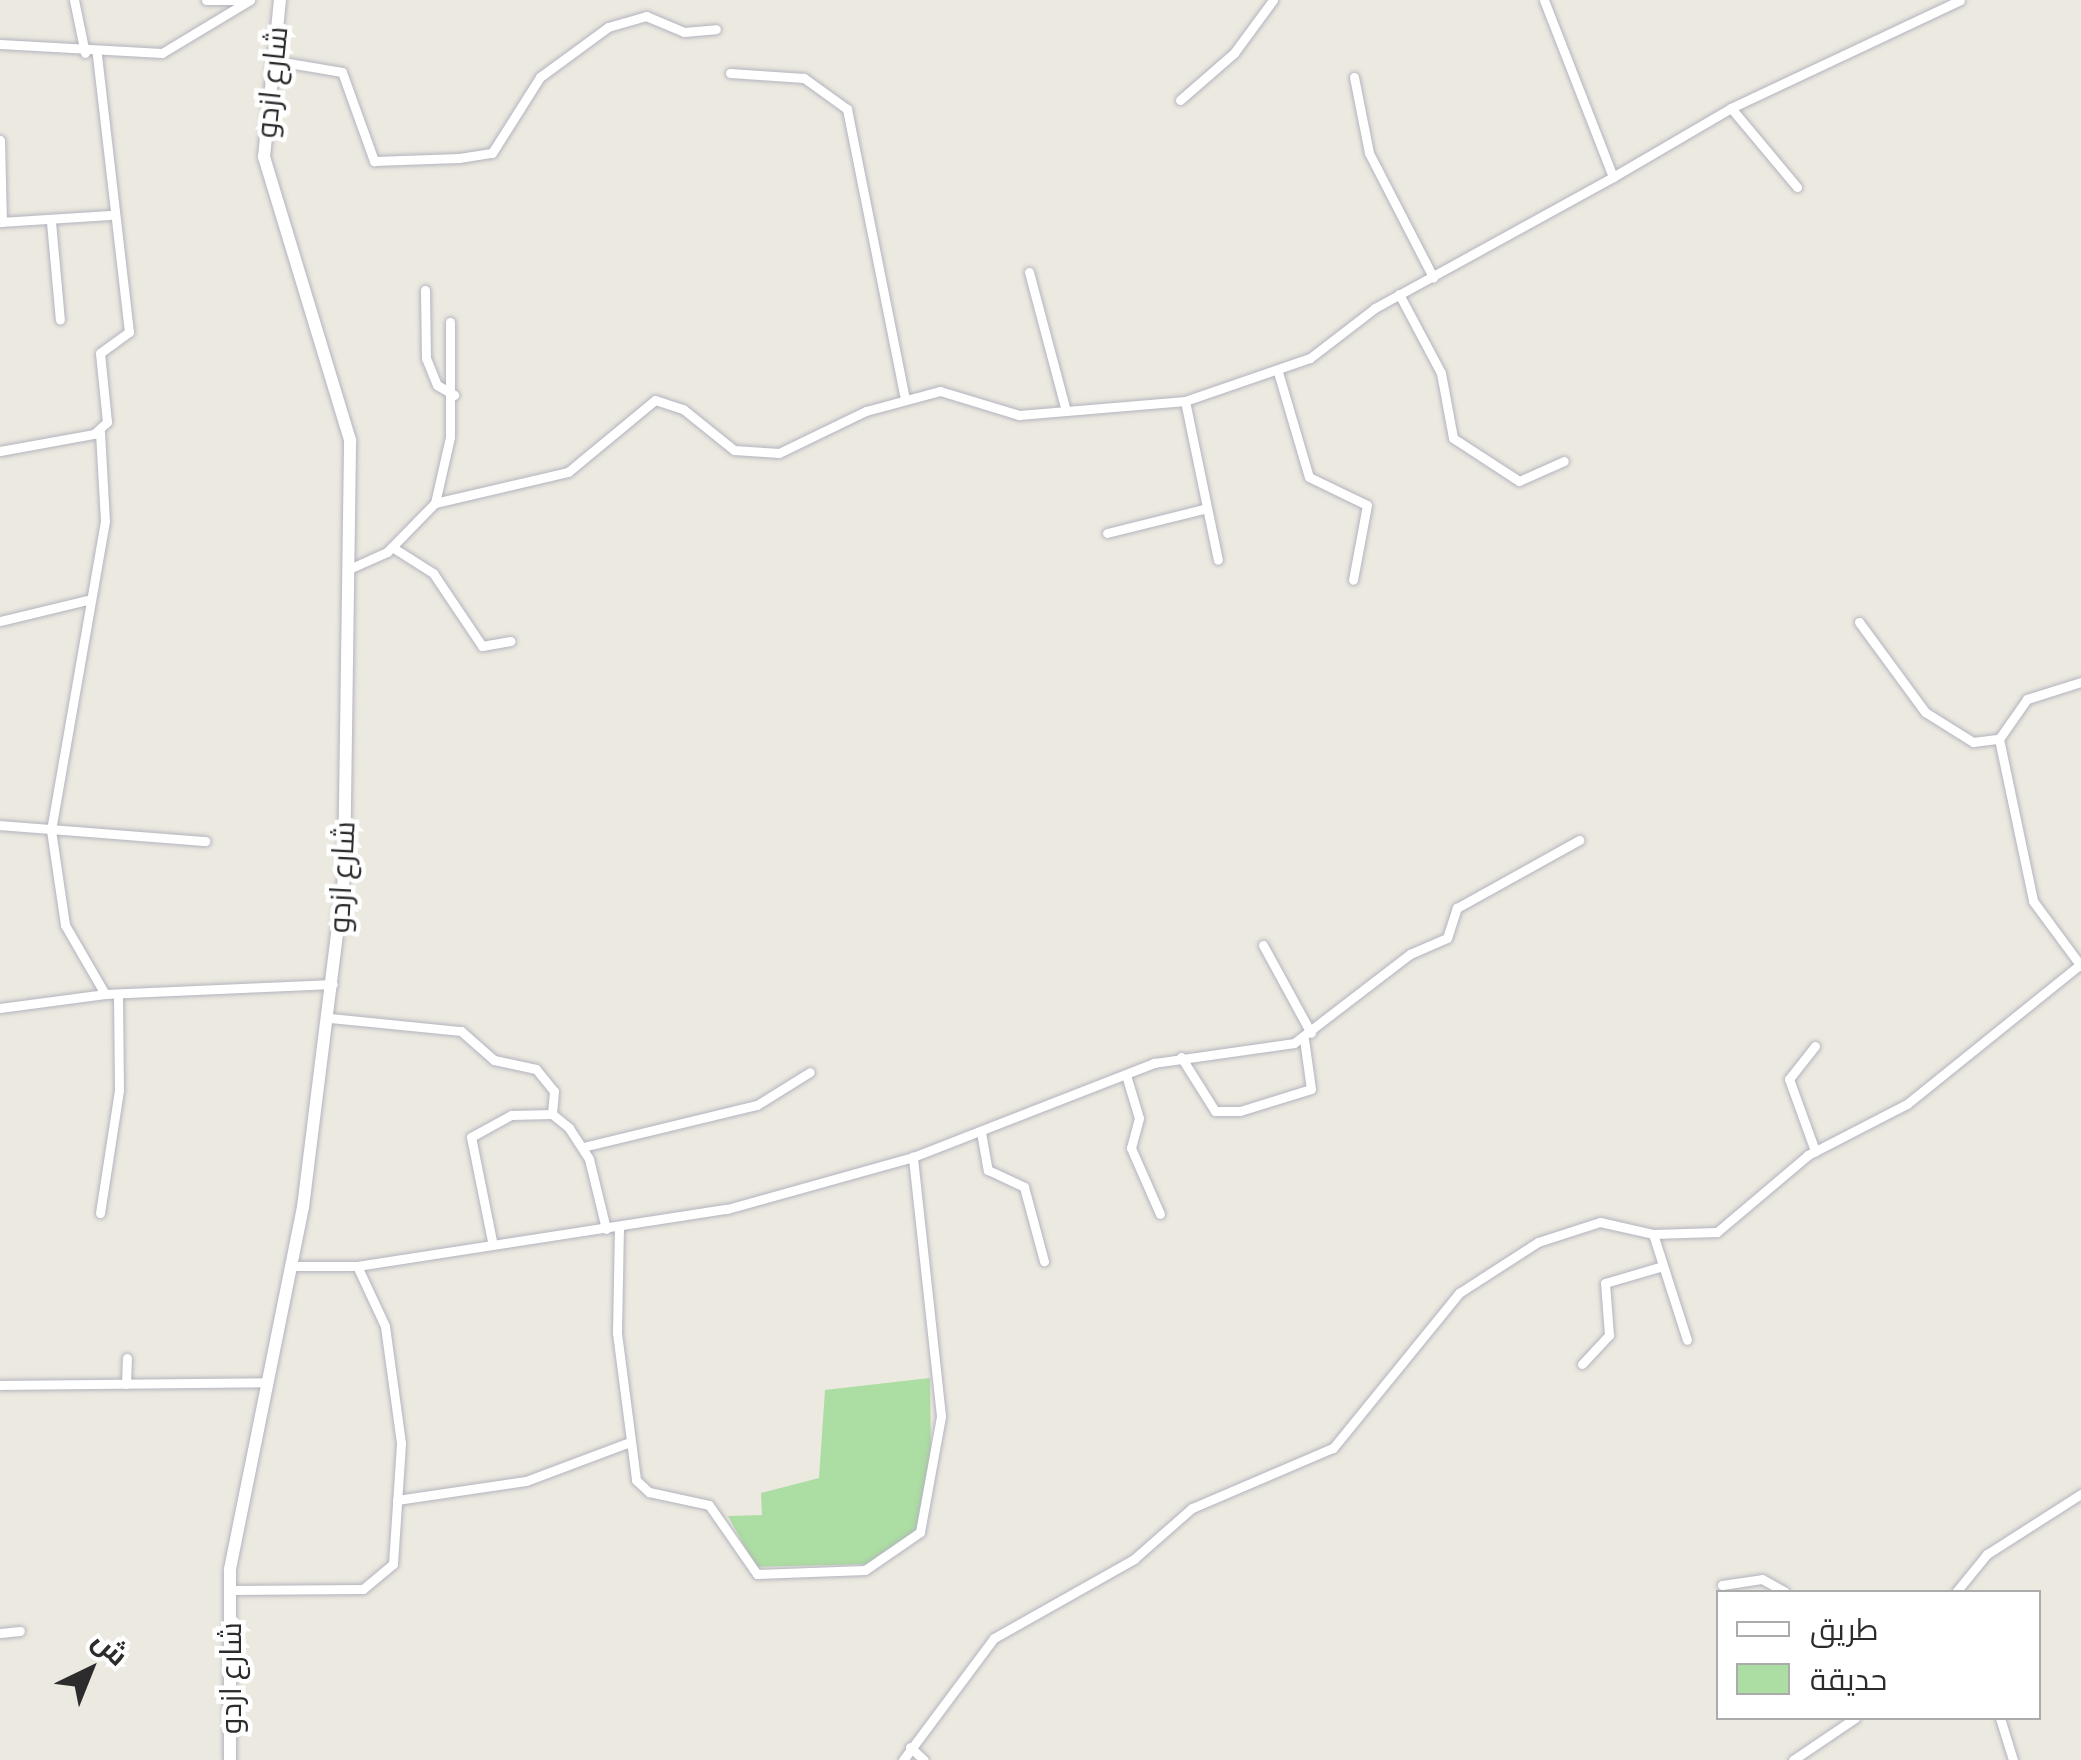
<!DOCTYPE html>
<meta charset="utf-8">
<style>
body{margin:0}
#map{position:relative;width:2081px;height:1760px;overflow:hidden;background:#ece9e0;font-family:Ubuntu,Cairo,sans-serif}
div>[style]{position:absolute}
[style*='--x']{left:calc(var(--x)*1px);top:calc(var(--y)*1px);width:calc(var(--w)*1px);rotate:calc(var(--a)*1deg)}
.green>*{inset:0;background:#acdda2}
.roads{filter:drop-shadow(0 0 2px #b3b3be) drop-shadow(0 0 2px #b3b3be)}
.street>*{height:9px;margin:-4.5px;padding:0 4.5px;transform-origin:4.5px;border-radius:4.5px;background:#fff}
.secondary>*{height:12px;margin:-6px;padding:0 6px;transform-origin:6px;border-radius:6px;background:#fff}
span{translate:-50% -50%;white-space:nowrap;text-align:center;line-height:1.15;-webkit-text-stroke:9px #fff;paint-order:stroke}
.street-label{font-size:30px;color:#2c2c2c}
.legend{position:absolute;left:1716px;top:1590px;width:325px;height:130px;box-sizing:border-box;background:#fff;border:2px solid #ababab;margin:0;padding:12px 18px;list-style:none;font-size:30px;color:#2c2c2c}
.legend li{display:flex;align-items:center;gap:20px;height:50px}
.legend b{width:50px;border:2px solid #ababab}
.north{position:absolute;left:40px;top:1620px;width:100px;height:100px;-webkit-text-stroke:8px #fff;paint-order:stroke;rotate:43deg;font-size:28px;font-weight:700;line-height:40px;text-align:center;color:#2c2c2c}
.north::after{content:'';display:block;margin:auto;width:35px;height:45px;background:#2c2c2c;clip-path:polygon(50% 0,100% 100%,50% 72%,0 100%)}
</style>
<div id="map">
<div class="green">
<div style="clip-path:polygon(930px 1378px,931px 1456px,918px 1527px,902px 1545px,872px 1564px,756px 1567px,728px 1516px,762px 1515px,761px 1493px,819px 1478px,825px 1390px)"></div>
</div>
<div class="roads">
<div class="street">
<div style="--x:74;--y:0;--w:54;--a:78.3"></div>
<div style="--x:206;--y:0;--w:33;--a:0"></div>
<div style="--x:0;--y:44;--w:162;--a:3.2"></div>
<div style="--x:162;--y:53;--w:103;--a:-31.1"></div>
<div style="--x:271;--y:60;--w:72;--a:9.6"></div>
<div style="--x:342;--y:72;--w:95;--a:70.2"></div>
<div style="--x:374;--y:161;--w:85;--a:-2"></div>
<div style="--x:459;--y:158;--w:33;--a:-9"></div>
<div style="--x:492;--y:153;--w:90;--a:-57.7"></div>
<div style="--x:540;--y:77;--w:84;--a:-36.3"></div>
<div style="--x:608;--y:27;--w:40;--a:-16"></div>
<div style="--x:646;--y:16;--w:41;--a:22.8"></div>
<div style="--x:684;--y:32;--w:32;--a:-5"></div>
<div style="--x:730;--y:73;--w:74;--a:3.9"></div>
<div style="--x:804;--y:78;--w:53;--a:35.8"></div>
<div style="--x:847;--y:109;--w:296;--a:78.7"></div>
<div style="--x:1354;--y:77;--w:77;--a:78.8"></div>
<div style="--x:1369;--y:153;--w:140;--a:62.7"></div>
<div style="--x:1180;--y:100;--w:72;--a:-41"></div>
<div style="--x:1234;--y:53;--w:66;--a:-53.7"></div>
<div style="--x:1731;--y:108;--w:253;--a:-25.2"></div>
<div style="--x:0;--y:140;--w:82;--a:88.6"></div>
<div style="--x:1613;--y:177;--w:137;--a:-30.3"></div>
<div style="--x:1731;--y:108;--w:103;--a:50.1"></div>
<div style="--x:0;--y:222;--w:110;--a:-3.6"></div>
<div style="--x:51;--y:222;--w:98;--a:84.8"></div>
<div style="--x:1029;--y:272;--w:140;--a:75.1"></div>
<div style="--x:425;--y:290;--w:68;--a:89.2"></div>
<div style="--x:426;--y:358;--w:29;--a:68"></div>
<div style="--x:437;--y:385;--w:20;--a:30"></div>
<div style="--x:1399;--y:294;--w:89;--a:62"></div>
<div style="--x:1441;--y:373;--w:66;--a:79.5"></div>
<div style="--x:1453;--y:438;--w:79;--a:33.1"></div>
<div style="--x:1519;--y:481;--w:49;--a:-24"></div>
<div style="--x:1278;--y:372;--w:109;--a:73.6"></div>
<div style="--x:1309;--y:477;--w:64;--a:25.8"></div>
<div style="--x:1367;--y:505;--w:76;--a:100.6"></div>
<div style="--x:1185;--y:401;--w:162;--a:78.3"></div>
<div style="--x:100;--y:432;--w:89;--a:86.8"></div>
<div style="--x:105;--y:521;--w:314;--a:99.9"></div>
<div style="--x:51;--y:830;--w:96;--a:81.6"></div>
<div style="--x:65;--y:925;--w:80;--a:59.9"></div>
<div style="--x:105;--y:994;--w:228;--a:-2.5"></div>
<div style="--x:0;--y:451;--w:96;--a:-10.3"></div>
<div style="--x:94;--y:434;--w:18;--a:-43"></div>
<div style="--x:107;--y:422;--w:69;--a:-95.8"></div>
<div style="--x:100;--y:353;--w:36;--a:-36"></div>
<div style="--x:129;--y:332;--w:280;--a:-96.6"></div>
<div style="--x:435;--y:503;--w:68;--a:-77.2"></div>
<div style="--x:450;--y:437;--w:115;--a:-90"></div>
<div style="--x:1107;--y:533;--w:100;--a:-13.9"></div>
<div style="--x:392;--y:547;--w:49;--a:32.4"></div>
<div style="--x:433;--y:573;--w:88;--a:56.1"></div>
<div style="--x:482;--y:646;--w:29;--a:-10"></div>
<div style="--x:349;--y:569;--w:42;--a:-24.1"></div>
<div style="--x:387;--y:552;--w:69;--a:-45.6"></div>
<div style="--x:435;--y:503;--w:137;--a:-13.1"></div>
<div style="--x:568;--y:472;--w:113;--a:-39.6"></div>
<div style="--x:655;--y:400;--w:29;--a:18"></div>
<div style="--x:683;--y:409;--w:65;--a:38.8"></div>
<div style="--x:734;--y:450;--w:45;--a:3.8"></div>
<div style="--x:779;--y:453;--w:97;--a:-25.8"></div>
<div style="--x:866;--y:411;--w:77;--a:-15.1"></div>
<div style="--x:940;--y:391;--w:83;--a:16.9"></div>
<div style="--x:1019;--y:415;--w:167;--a:-4.8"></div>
<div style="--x:1185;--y:401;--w:132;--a:-19"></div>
<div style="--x:1310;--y:358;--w:82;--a:-37.6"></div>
<div style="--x:1375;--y:308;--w:272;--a:-28.8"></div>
<div style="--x:1613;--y:177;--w:190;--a:-111.3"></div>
<div style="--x:0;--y:621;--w:89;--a:-13.6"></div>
<div style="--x:1859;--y:622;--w:112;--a:53.7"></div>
<div style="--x:1925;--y:712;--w:57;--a:32"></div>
<div style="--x:1973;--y:742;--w:26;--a:-7"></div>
<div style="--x:2081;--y:682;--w:57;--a:162.5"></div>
<div style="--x:2027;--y:699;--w:49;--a:125"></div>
<div style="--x:1999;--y:739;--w:166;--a:78.1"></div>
<div style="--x:2033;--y:901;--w:81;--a:53.6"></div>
<div style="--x:0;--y:825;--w:206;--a:4.5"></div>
<div style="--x:1263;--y:945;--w:100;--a:61.4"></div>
<div style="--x:0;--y:1008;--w:106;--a:-7.6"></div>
<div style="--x:330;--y:1018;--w:132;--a:5.7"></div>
<div style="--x:461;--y:1031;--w:44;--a:41.3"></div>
<div style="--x:494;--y:1060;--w:43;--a:12.1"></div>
<div style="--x:536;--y:1069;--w:28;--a:51"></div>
<div style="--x:554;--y:1091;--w:23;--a:95"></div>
<div style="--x:1815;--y:1046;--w:42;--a:128.2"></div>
<div style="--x:1789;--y:1079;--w:77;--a:70.1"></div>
<div style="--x:1181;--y:1057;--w:64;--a:57.8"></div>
<div style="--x:1215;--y:1111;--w:25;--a:0"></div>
<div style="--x:1240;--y:1111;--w:74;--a:-17.2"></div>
<div style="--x:1311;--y:1089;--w:50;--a:-98"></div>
<div style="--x:1126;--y:1075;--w:45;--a:73.2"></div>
<div style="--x:1139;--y:1118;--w:31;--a:105"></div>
<div style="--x:1131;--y:1148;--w:72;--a:66.3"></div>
<div style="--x:981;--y:1132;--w:39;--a:80"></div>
<div style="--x:988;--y:1170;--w:40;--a:25"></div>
<div style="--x:1024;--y:1187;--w:77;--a:74.9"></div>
<div style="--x:583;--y:1147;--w:179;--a:-13.6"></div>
<div style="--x:757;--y:1105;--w:62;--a:-31.9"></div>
<div style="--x:100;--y:1213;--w:124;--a:-81.2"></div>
<div style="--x:119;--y:1090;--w:96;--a:-90.6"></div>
<div style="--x:619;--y:1227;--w:106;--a:91.1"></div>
<div style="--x:617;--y:1333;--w:148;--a:82.6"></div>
<div style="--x:636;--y:1480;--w:18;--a:43"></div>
<div style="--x:649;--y:1492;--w:61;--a:12.2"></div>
<div style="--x:709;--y:1505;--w:84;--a:55.2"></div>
<div style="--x:757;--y:1574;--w:108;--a:-2.1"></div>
<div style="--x:865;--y:1570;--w:67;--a:-34.6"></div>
<div style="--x:920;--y:1532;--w:118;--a:-79.7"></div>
<div style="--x:941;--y:1416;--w:261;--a:-96.2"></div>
<div style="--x:1653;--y:1234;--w:111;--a:72.2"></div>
<div style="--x:492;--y:1241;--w:106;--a:-101.4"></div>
<div style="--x:471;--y:1137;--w:46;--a:-28.8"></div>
<div style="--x:511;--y:1115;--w:41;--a:-1.4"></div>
<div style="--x:552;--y:1114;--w:22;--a:39"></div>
<div style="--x:569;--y:1128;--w:37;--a:57"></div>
<div style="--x:589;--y:1159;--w:72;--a:76.3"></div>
<div style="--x:291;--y:1266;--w:66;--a:0"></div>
<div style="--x:357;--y:1266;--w:374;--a:-8.8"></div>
<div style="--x:727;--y:1209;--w:193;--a:-15.6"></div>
<div style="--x:913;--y:1157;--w:259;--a:-21.3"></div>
<div style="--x:1154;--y:1063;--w:141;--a:-8.1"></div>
<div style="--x:1294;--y:1043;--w:146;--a:-37.5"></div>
<div style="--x:1410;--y:954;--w:40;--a:-23.4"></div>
<div style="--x:1447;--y:938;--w:32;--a:-72"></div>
<div style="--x:1457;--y:908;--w:140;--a:-29.1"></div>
<div style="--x:1582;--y:1364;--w:40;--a:-47"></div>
<div style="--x:1609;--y:1335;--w:52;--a:-94.4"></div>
<div style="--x:1605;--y:1283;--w:60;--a:-16.3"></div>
<div style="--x:126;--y:1384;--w:26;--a:-88"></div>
<div style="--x:0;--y:1385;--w:267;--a:-0.6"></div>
<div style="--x:397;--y:1500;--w:130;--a:-8.4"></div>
<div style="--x:526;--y:1481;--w:111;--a:-20.6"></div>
<div style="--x:1722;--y:1585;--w:40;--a:-8.5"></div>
<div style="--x:1762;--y:1579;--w:26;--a:29"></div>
<div style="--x:230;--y:1590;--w:133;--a:-0.4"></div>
<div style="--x:363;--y:1589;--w:39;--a:-40"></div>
<div style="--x:393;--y:1564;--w:121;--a:-86.2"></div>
<div style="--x:401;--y:1443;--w:118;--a:-97.8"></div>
<div style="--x:385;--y:1326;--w:66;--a:-115"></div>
<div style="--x:1956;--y:1592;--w:49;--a:-50.8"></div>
<div style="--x:1987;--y:1554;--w:112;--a:-32.6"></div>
<div style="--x:0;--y:1633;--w:20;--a:-6"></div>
<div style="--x:2000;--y:1718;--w:44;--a:72.8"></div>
<div style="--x:910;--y:1747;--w:19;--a:43"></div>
<div style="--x:903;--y:1760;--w:152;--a:-53.3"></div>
<div style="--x:994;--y:1638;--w:161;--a:-29.4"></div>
<div style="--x:1134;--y:1559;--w:77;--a:-41.3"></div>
<div style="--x:1192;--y:1508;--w:153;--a:-23.1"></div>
<div style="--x:1333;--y:1448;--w:200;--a:-50.9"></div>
<div style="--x:1459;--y:1293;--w:94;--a:-32.8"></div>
<div style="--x:1538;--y:1242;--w:65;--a:-17.9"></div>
<div style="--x:1600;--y:1222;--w:54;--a:12.8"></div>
<div style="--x:1653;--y:1234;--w:64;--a:-1.8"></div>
<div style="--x:1717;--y:1232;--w:119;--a:-40.2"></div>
<div style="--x:1808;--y:1155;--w:111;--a:-27.3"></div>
<div style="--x:1907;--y:1104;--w:221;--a:-38.9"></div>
<div style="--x:1793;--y:1760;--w:75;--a:-34.1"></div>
</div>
<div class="secondary">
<div style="--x:230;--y:1760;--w:191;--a:-90"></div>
<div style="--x:230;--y:1569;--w:369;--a:-78.6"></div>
<div style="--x:303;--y:1207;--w:334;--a:-82.9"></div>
<div style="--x:344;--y:876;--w:436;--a:-89.2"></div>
<div style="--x:350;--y:440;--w:296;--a:-106.9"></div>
<div style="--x:264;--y:157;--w:158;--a:-84.2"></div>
</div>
</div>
<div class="street-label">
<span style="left:271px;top:82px;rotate:-84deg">شارع ازدو</span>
<span style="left:341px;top:877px;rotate:-87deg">شارع ازدو</span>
<span style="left:230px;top:1678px;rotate:-90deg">شارع ازدو</span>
</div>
<ul class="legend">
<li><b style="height:12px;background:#fff"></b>طريق</li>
<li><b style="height:28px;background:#acdda2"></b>حديقة</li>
</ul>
<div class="north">ش</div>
</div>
